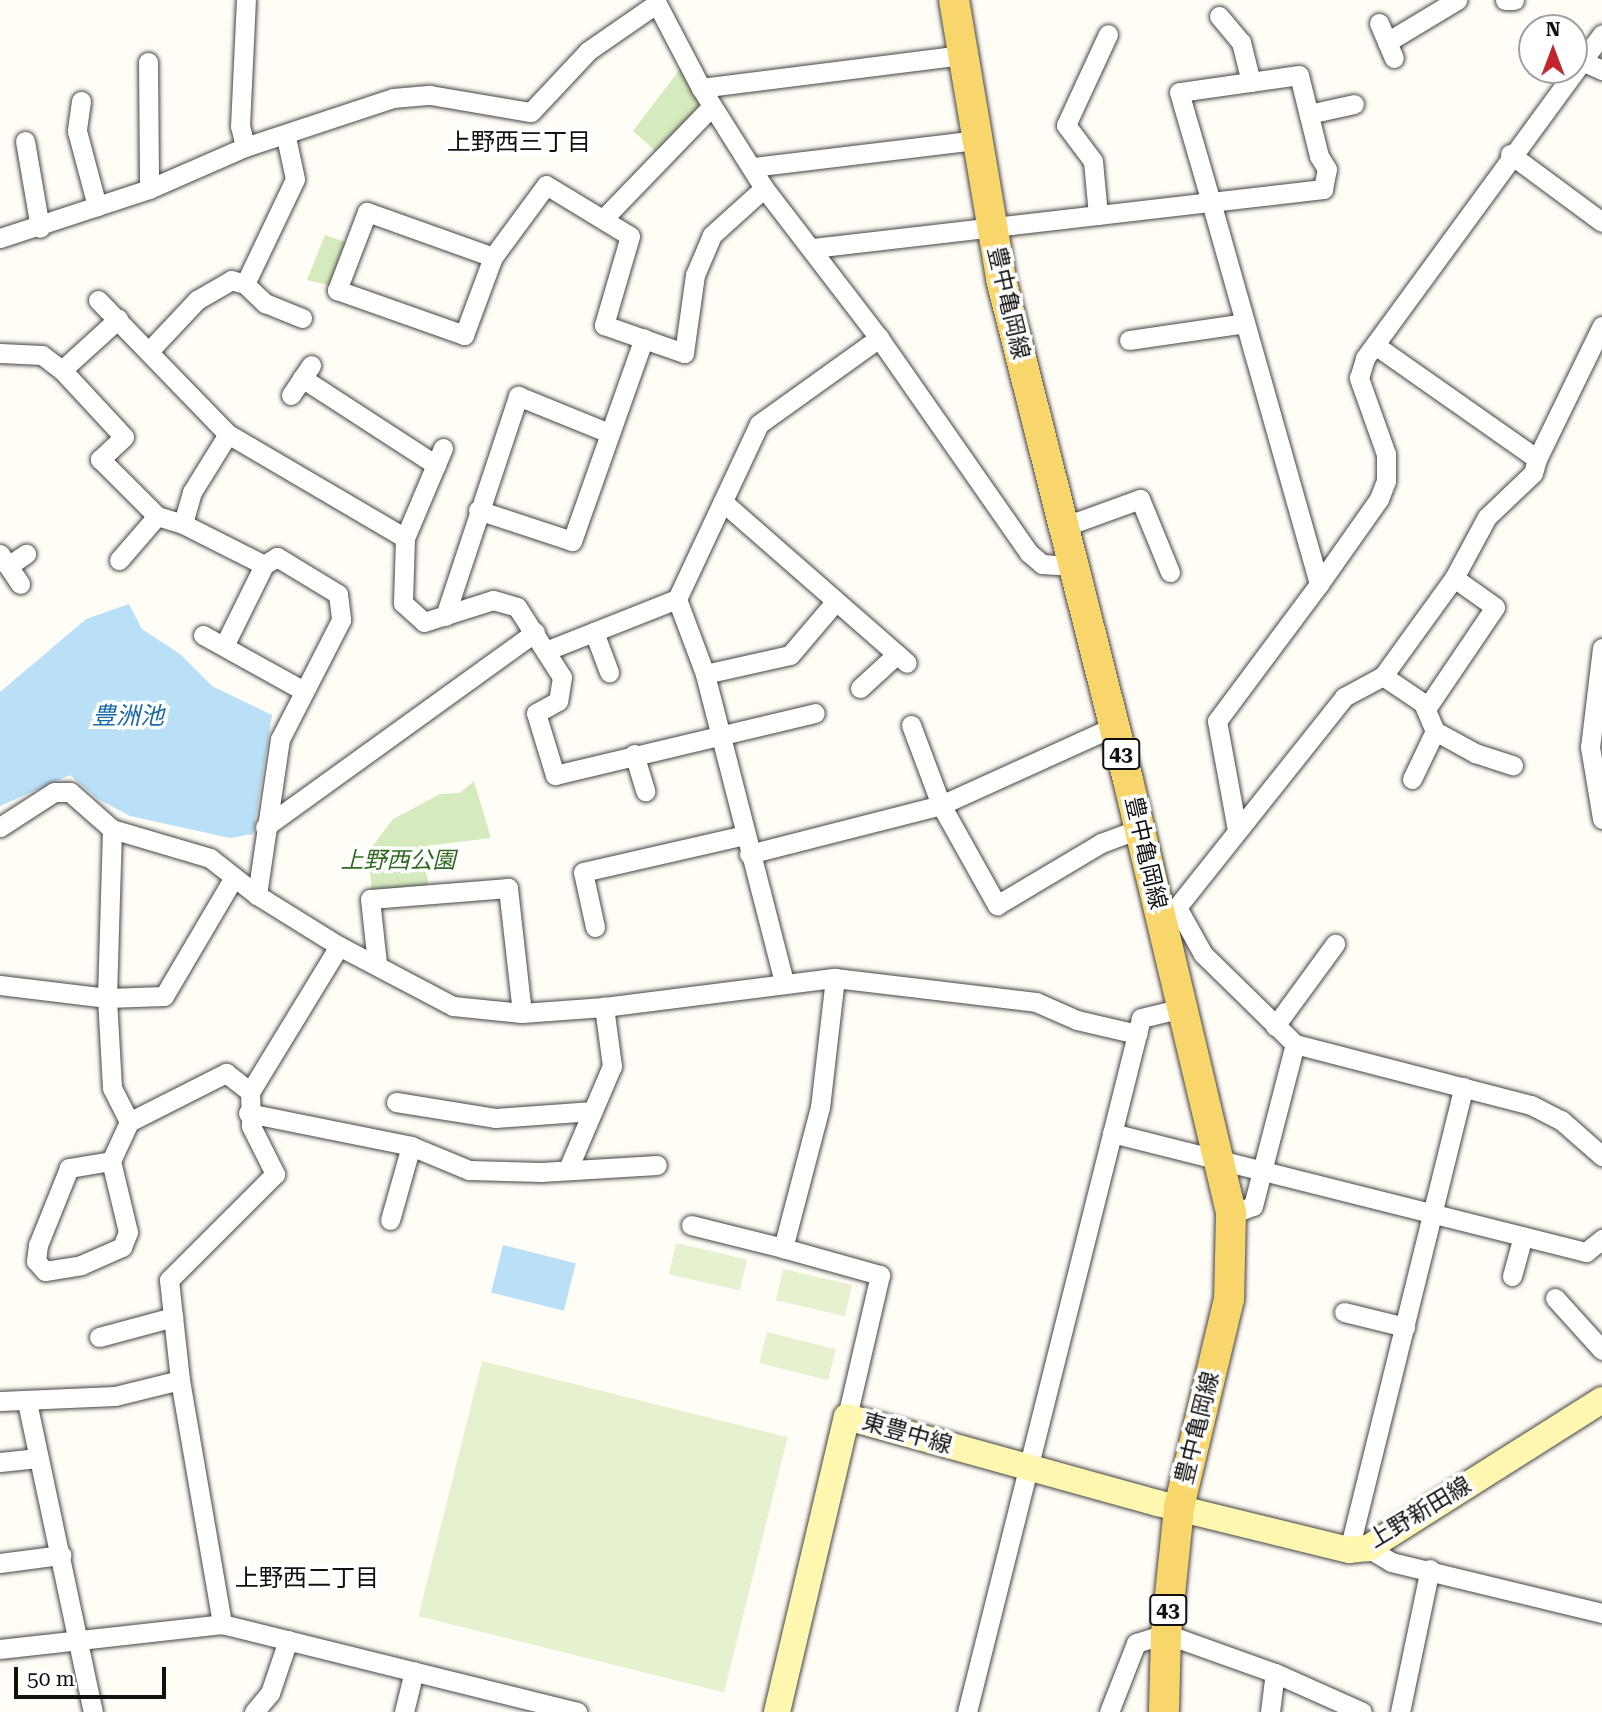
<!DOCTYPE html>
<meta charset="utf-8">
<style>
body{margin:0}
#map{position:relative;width:1602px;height:1712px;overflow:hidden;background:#fffdf5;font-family:"Roboto Serif","Noto Sans JP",serif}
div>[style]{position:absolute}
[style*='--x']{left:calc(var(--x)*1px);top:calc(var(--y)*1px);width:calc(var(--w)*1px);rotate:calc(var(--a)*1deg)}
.green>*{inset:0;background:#d5ebbd}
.pitch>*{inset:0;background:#e6f2cf;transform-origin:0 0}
.water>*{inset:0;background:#b9e0f7;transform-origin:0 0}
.roads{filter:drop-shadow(0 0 2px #444) drop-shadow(0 0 2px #444)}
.street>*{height:19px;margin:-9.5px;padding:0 9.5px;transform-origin:9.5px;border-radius:9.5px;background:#fff}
.secondary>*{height:26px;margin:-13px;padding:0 13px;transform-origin:13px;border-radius:13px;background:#fff6b0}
.primary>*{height:30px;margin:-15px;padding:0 15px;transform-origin:15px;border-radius:15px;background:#f9d66b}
span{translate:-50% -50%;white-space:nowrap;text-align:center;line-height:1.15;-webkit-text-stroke:7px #fff;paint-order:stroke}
.shield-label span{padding:2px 5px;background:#fff;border:2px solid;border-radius:5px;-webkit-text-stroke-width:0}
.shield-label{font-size:21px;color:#111;font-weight:700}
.street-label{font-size:23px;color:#111}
.park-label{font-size:23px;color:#2f6b1f;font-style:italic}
.neighbourhood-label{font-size:24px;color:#111}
.water-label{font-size:24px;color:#1768a6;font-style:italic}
.north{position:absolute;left:1518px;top:14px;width:70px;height:70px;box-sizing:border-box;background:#fff;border:2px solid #a0a0a0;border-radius:50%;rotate:0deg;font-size:19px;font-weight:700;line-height:28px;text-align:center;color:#111}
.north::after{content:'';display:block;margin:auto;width:24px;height:32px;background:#c4262e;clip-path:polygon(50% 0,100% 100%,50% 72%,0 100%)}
.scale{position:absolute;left:14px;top:1667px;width:152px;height:32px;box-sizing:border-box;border:4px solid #111;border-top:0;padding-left:9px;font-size:21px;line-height:24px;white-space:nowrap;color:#111;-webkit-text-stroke:5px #fff;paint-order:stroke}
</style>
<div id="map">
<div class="green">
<div style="clip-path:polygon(680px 69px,698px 97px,698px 112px,659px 154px,633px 131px)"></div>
<div style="clip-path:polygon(325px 235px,348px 243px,333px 286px,307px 280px)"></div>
<div style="clip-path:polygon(474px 781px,491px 838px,425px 846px,428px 887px,372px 892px,368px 852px,393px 819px,440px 794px,460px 793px)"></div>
</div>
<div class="pitch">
<div style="left:676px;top:1243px;width:73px;height:32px;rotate:13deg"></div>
<div style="left:783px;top:1269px;width:71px;height:32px;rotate:13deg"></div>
<div style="left:767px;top:1332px;width:71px;height:32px;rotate:14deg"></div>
<div style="left:482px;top:1361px;width:315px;height:263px;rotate:14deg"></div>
</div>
<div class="water">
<div style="clip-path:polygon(129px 604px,142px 629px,180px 654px,212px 686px,272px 715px,253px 834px,230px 838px,130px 816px,98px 799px,70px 775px,0 806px,0 692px,86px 619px)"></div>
<div style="left:503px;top:1245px;width:75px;height:49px;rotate:14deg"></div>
</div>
<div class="roads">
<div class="street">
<div style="--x:655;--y:0;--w:99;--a:62.4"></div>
<div style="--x:701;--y:88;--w:118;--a:57.8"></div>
<div style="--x:764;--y:188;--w:189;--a:52.5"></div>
<div style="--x:879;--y:338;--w:262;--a:55.1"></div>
<div style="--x:1029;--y:553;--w:17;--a:40"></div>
<div style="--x:1042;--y:564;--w:30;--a:4"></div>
<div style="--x:1505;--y:0;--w:9;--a:0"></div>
<div style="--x:1219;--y:16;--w:34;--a:50"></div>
<div style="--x:1241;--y:42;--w:41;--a:76"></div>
<div style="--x:1379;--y:23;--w:38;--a:67"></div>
<div style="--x:1387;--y:42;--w:82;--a:-31"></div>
<div style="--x:1582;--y:61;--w:22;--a:24"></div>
<div style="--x:148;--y:62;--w:127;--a:89.5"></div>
<div style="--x:701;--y:88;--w:262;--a:-7.2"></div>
<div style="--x:81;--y:101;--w:30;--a:98"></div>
<div style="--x:77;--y:131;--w:78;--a:75.1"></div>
<div style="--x:1309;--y:114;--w:46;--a:-12.5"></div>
<div style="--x:25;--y:141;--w:88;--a:80.2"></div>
<div style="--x:245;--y:147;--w:22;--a:-103"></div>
<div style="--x:240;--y:126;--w:126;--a:-87.3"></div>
<div style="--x:1510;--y:154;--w:114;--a:36.5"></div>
<div style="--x:753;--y:167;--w:225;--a:-6.9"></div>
<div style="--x:1098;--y:215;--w:54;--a:-95.3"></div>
<div style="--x:1093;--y:161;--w:45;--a:-126.9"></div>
<div style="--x:1066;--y:125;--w:100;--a:-65.2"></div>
<div style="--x:603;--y:219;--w:157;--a:-46"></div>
<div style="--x:0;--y:238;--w:157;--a:-18.2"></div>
<div style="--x:149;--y:189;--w:105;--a:-23.6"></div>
<div style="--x:245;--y:147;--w:156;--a:-18.3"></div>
<div style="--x:393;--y:98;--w:37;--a:-5"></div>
<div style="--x:430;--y:95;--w:102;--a:9.6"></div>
<div style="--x:531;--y:112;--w:83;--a:-46.9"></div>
<div style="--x:588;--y:51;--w:83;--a:-34.7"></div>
<div style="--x:813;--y:248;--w:401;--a:-6.6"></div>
<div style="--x:1211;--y:202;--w:113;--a:-6.6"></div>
<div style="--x:1323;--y:189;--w:20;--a:-79"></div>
<div style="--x:1327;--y:169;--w:15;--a:-122"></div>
<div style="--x:1319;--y:156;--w:83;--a:-103.9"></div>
<div style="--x:1299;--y:75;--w:121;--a:171.9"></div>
<div style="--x:1179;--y:92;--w:115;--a:73.8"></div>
<div style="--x:1211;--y:202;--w:397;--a:74.2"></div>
<div style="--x:493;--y:257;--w:134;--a:-160.3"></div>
<div style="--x:367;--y:212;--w:84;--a:111"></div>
<div style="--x:337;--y:290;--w:135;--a:19.5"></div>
<div style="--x:464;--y:335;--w:83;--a:-69.6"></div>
<div style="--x:493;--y:257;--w:89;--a:-53.6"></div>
<div style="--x:546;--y:185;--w:98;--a:31.3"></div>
<div style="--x:630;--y:236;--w:93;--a:106.3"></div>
<div style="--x:604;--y:325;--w:85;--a:19.3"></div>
<div style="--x:684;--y:353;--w:79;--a:-82"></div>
<div style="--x:695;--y:275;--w:43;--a:-67"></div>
<div style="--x:712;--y:235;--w:70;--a:-42.1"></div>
<div style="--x:245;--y:284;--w:28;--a:44"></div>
<div style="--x:265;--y:303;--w:40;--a:22"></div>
<div style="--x:98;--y:300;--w:187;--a:45.9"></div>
<div style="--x:228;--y:434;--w:205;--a:30.4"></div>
<div style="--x:1129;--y:340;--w:117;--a:-8.3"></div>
<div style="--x:1375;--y:345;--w:198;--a:35.1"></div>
<div style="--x:1537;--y:459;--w:148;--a:-64"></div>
<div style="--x:150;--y:350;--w:69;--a:-46.8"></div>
<div style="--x:197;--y:300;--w:39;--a:-30"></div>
<div style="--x:231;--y:280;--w:15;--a:16"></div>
<div style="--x:245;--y:284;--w:116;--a:-64.5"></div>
<div style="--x:295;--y:179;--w:43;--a:-102.1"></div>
<div style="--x:0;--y:353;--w:42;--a:2.7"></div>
<div style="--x:42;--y:355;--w:25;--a:37"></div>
<div style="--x:62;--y:370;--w:91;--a:47.2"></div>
<div style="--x:124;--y:437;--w:33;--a:137"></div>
<div style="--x:100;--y:459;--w:81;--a:45"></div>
<div style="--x:157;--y:516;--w:27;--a:17"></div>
<div style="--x:62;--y:370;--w:76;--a:-42.3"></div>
<div style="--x:302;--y:378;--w:160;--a:33"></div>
<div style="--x:291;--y:395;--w:36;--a:-56"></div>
<div style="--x:228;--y:434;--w:68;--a:121.8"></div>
<div style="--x:192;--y:492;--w:33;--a:106"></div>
<div style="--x:183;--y:524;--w:91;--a:26.8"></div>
<div style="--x:264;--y:565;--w:15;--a:-32"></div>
<div style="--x:277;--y:557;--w:71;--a:31.2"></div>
<div style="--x:338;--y:594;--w:26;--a:83"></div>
<div style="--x:341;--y:620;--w:134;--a:117.1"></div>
<div style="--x:280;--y:739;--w:158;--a:98.4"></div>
<div style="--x:443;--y:448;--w:98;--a:112.9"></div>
<div style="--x:405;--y:538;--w:65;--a:91.8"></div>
<div style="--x:403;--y:603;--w:28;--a:42"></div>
<div style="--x:424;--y:622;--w:72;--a:-17.7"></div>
<div style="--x:493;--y:600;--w:25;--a:16"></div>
<div style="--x:517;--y:607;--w:83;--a:57.3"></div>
<div style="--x:562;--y:677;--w:24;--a:99"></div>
<div style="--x:558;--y:701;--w:25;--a:151"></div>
<div style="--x:536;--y:713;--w:65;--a:73"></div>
<div style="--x:555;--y:775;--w:267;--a:-13.4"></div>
<div style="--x:723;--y:502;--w:244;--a:41.2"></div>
<div style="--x:478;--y:510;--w:99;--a:18.3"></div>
<div style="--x:572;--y:541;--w:215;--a:-70.5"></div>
<div style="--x:1063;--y:527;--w:82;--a:-20"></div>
<div style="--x:1140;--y:499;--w:79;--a:67.7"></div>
<div style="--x:0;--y:554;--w:36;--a:56"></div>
<div style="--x:119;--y:560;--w:58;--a:-49.2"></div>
<div style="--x:8;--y:566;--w:22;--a:-34"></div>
<div style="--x:445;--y:616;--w:232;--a:-71.6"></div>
<div style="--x:518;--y:396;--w:98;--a:22.1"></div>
<div style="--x:594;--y:632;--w:43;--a:69.4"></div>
<div style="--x:203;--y:635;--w:115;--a:29"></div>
<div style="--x:224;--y:646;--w:90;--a:-63.7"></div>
<div style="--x:1602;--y:648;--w:100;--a:96.9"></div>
<div style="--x:1590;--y:747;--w:73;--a:80.5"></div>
<div style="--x:548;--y:650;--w:139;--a:-21.6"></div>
<div style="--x:705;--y:674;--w:87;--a:-12.6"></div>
<div style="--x:790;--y:655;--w:71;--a:-49.6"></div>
<div style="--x:1383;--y:676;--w:121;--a:-54.1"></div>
<div style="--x:860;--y:688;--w:50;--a:-42.6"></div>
<div style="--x:1426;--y:709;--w:123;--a:-55.9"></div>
<div style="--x:1495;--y:607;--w:50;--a:-144.7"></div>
<div style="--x:1454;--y:578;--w:69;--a:-61.6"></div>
<div style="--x:1487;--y:517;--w:64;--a:-43.7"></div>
<div style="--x:1533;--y:473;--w:15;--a:-74"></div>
<div style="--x:911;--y:725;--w:85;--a:69.4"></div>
<div style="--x:941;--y:805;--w:115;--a:60.8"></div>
<div style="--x:997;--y:905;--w:121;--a:-30.8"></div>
<div style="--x:1101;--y:843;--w:40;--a:-20.2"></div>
<div style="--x:634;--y:754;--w:39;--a:73"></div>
<div style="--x:1412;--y:779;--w:53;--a:-64.4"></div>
<div style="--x:0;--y:827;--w:64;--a:-32.9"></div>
<div style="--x:54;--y:792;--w:16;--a:0"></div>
<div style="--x:70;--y:792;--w:56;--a:41.4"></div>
<div style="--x:112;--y:829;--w:102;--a:16.5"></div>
<div style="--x:210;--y:858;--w:60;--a:38.2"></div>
<div style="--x:257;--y:895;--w:97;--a:31.9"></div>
<div style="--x:339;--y:946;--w:129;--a:27.8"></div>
<div style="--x:453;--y:1006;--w:69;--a:5.8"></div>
<div style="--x:522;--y:1013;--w:126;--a:-96.4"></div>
<div style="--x:508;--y:888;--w:138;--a:175.4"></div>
<div style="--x:370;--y:899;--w:64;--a:83.8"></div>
<div style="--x:265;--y:827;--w:333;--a:-35.8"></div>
<div style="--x:112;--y:829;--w:169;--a:91.7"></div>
<div style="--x:107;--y:998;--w:57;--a:-2"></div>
<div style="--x:164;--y:996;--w:138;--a:-59.5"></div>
<div style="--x:1237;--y:830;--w:111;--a:-100.4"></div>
<div style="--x:1217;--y:721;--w:171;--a:-53.3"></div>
<div style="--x:1319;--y:584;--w:104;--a:-54.8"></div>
<div style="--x:1379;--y:499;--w:19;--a:-69"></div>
<div style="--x:1386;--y:481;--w:27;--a:-90"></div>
<div style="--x:1386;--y:454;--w:81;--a:-109.6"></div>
<div style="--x:1359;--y:378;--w:21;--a:-73"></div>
<div style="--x:1365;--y:358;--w:401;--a:-53.8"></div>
<div style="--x:749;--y:854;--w:198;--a:-14.3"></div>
<div style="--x:941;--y:805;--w:191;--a:-24.4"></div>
<div style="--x:1178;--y:909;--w:51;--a:60.9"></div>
<div style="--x:1203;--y:954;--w:129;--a:44.4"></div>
<div style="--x:1295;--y:1044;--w:244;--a:14.5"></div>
<div style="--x:1531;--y:1105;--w:34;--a:27"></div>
<div style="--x:1561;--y:1120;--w:55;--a:41.3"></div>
<div style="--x:1170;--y:916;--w:280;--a:-51.5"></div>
<div style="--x:1344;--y:697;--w:44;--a:-28.3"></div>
<div style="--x:1383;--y:676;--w:48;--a:34"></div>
<div style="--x:1423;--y:703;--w:30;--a:67"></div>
<div style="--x:1435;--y:731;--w:46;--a:28.8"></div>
<div style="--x:1475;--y:753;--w:40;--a:18"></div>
<div style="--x:595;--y:927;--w:56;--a:-102.3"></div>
<div style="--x:583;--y:872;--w:166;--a:-12.9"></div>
<div style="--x:835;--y:978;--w:130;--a:96.6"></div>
<div style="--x:820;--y:1107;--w:146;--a:104.7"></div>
<div style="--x:783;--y:1248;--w:101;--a:15.6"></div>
<div style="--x:880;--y:1275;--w:146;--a:103.1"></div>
<div style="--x:784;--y:982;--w:318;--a:-104.4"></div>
<div style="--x:705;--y:674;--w:80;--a:-110.5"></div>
<div style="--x:677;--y:599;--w:193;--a:-64.9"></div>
<div style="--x:759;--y:424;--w:148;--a:-35.6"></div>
<div style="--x:0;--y:985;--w:108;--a:6.9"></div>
<div style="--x:107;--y:998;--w:90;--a:86.8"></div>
<div style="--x:112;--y:1088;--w:38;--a:63"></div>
<div style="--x:129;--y:1122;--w:109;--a:-26.8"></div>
<div style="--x:226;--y:1073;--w:31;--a:38"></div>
<div style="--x:250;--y:1092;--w:34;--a:88"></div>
<div style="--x:251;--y:1126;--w:54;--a:63.4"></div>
<div style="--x:275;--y:1174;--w:150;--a:135"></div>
<div style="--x:169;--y:1280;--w:101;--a:83.7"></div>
<div style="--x:180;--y:1380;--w:248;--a:80.2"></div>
<div style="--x:522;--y:1013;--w:82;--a:-4.2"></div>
<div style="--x:604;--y:1007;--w:233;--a:-7.2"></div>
<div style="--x:835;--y:978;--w:202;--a:6.8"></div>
<div style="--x:1036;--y:1002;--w:45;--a:23.7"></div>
<div style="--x:1077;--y:1020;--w:62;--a:13.1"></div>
<div style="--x:1275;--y:1026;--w:102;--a:-53.8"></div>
<div style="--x:250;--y:1092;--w:171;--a:-58.6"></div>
<div style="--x:396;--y:1102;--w:100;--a:9.2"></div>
<div style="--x:495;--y:1118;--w:98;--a:-4.1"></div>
<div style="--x:248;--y:1113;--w:166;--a:11.4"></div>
<div style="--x:411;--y:1146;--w:63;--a:22.5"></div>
<div style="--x:469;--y:1170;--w:72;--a:1.6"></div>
<div style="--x:541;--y:1172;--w:116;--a:-3.5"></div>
<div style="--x:1112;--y:1133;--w:489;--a:14.1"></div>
<div style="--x:1586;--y:1252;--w:21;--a:-39"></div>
<div style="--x:111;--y:1161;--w:43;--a:170.5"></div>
<div style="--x:69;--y:1168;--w:83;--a:111.9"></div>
<div style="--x:38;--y:1245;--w:16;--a:97"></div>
<div style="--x:36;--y:1261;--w:13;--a:48"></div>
<div style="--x:45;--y:1271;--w:36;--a:-9"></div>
<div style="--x:81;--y:1265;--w:45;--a:-23.7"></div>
<div style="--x:122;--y:1247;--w:16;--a:-68"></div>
<div style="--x:128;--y:1232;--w:73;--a:-103.5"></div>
<div style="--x:111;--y:1161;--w:43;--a:-65.2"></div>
<div style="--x:568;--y:1169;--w:112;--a:-66.9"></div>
<div style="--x:612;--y:1066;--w:60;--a:-97.7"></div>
<div style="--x:1231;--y:1214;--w:23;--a:-20"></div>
<div style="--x:1253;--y:1206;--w:167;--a:-75.5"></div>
<div style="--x:390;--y:1220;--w:77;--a:-74.2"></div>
<div style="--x:691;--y:1225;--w:95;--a:14"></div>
<div style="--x:1512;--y:1276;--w:41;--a:-74.6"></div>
<div style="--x:1555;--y:1298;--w:70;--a:47.9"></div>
<div style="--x:1344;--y:1312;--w:63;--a:13.8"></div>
<div style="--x:99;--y:1337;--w:77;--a:-15.1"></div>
<div style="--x:0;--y:1401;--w:115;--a:-2.5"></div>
<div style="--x:115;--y:1396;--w:67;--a:-13.8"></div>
<div style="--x:27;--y:1402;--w:317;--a:78"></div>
<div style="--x:0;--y:1462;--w:38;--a:-6"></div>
<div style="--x:1368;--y:1548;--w:27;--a:31"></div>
<div style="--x:1391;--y:1562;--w:217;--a:13.6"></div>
<div style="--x:1349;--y:1550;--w:477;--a:-76.1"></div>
<div style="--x:0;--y:1563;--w:62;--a:-7.5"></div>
<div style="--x:0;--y:1649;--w:223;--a:-6.4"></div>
<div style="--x:222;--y:1624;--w:366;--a:13.9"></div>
<div style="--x:254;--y:1712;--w:25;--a:-50"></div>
<div style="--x:270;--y:1693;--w:56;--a:-71.2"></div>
<div style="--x:404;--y:1712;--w:42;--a:-76.3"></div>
<div style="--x:967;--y:1712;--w:715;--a:-75.92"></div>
<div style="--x:1141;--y:1018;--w:43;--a:-13.4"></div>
<div style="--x:1109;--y:1712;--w:74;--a:-68.6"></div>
<div style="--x:1136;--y:1643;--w:31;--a:-17"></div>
<div style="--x:1166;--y:1634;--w:116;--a:19.7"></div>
<div style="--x:1275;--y:1673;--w:95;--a:24.1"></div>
<div style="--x:1270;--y:1712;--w:39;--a:-83"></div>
<div style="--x:1400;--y:1712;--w:146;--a:-78.2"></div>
</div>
<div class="secondary">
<div style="--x:777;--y:1712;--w:303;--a:-76.7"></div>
<div style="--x:847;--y:1417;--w:322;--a:15.5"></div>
<div style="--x:1157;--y:1503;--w:198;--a:13.8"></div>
<div style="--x:1349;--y:1550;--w:19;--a:-6"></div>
<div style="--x:1368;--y:1548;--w:277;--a:-32.3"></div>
</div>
<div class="primary">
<div style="--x:954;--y:0;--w:283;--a:80.4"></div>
<div style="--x:1001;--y:279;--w:517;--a:75.78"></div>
<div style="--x:1128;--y:780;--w:446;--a:76.6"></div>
<div style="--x:1231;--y:1214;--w:85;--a:91.3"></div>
<div style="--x:1229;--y:1299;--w:215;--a:103.5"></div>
<div style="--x:1179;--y:1508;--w:127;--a:95.9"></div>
<div style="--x:1166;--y:1634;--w:78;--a:91.5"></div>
</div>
</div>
<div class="shield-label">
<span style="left:1121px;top:754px">43</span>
<span style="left:1168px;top:1610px">43</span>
</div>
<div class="street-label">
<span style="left:1008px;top:303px;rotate:77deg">豊中亀岡線</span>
<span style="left:1145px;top:853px;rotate:77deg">豊中亀岡線</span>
<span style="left:1198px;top:1428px;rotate:-76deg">豊中亀岡線</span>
<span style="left:907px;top:1434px;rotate:16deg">東豊中線</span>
<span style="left:1420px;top:1513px;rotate:-31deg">上野新田線</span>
</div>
<div class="park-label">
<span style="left:398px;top:861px">上野西公園</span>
</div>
<div class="neighbourhood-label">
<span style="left:519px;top:143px">上野西三丁目</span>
<span style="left:307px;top:1579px">上野西二丁目</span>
</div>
<div class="water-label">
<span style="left:128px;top:717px">豊洲池</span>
</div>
<div class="north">N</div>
<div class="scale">50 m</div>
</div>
